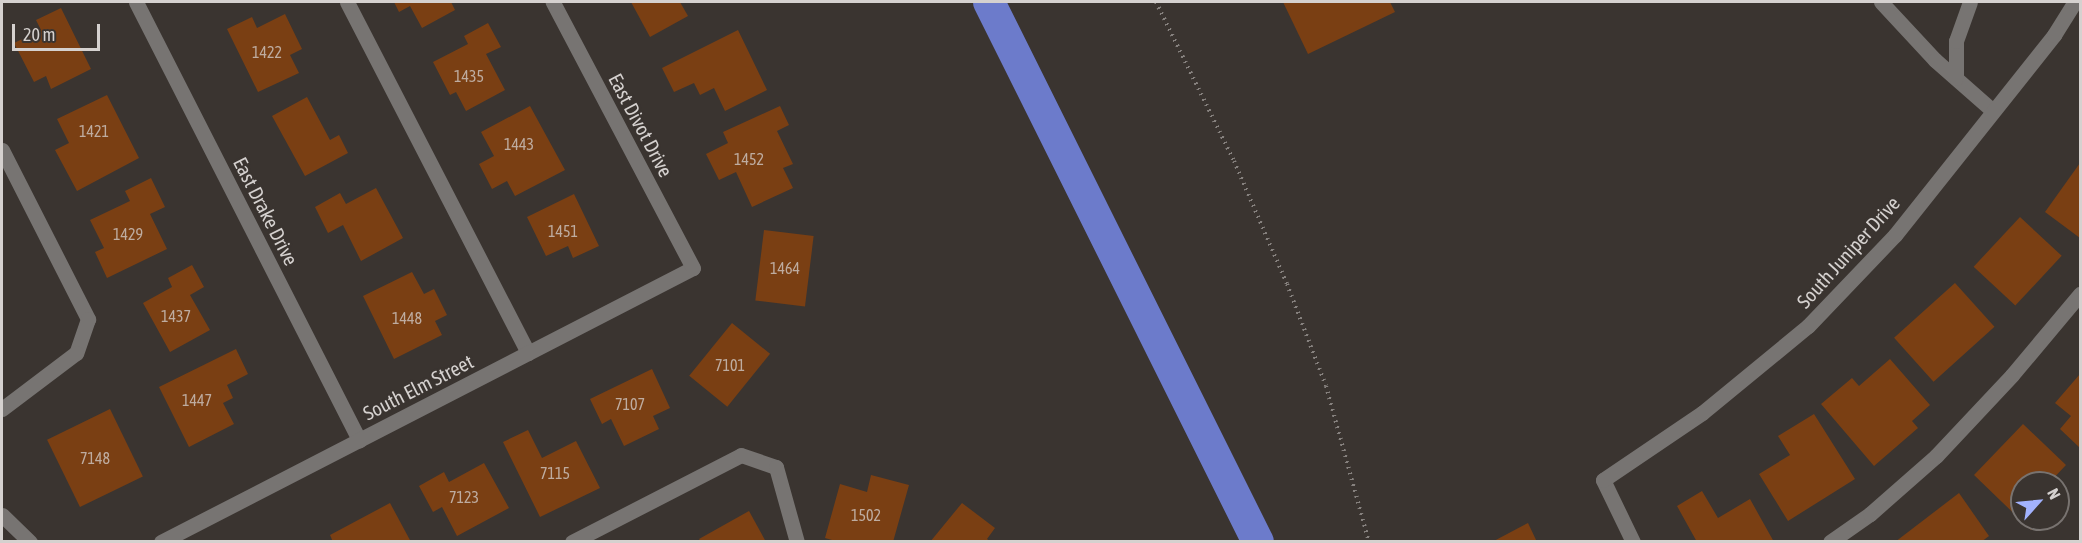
<!DOCTYPE html>
<style>
body{margin:0}
#map{position:relative;width:2082px;height:543px;overflow:hidden;background:#3a3430;font-family:"Asap Condensed",sans-serif}
div>[style]{position:absolute}
[style*='--x']{left:calc(var(--x)*1px);top:calc(var(--y)*1px);width:calc(var(--w)*1px);rotate:calc(var(--a)*1deg)}
.canal>*{height:32px;margin:-16px;padding:0 16px;transform-origin:16px;border-radius:16px;background:#6c7bcb}
.building>*{inset:0;background:#7a3f13;transform-origin:0 0}
.path>*{height:4px;margin-top:-2px;transform-origin:0;background:repeating-linear-gradient(90deg,#86817e 0 1.5px,transparent 0 6px)}
.minor>*{height:15px;margin:-7.5px;padding:0 7.5px;transform-origin:7.5px;border-radius:7.5px;background:#777472}
span{translate:-50% -50%;white-space:nowrap;text-align:center;line-height:1.15;-webkit-text-stroke:4.5px #3a3430;paint-order:stroke}
.number-label{font-size:16px;color:#beaca0}
.number-label span{-webkit-text-stroke-width:0}
.street-label{font-size:20px;color:#d5d1cf}
.frame{position:absolute;inset:0;border:3px solid #d5d1cf;pointer-events:none}
.north{position:absolute;left:2010px;top:471px;width:60px;height:60px;box-sizing:border-box;background:#3a3430;border:2px solid #787370;border-radius:50%;rotate:63deg;font-size:16px;font-weight:700;line-height:24px;text-align:center;color:#d5d1cf}
.north::after{content:'';display:block;margin:auto;width:21px;height:27px;background:#a2b2fd;clip-path:polygon(50% 0,100% 100%,50% 72%,0 100%)}
.scale{position:absolute;left:12px;top:24px;width:88px;height:27px;box-sizing:border-box;border:3px solid #d5d1cf;border-top:0;padding-left:8px;font-size:18px;line-height:21px;white-space:nowrap;color:#d5d1cf;-webkit-text-stroke:4px #3a3430;paint-order:stroke}
</style>
<div id="map">
<div class="canal">
<div style="--x:989;--y:2;--w:603;--a:63.52"></div>
</div>
<div class="building">
<div style="clip-path:polygon(394px 2px,451px 2px,455px 10px,422px 28px,410px 6px,399px 12px)"></div>
<div style="clip-path:polygon(631px 2px,680px 2px,688px 16px,650px 37px)"></div>
<div style="clip-path:polygon(1283px 2px,1390px 2px,1395px 12px,1308px 54px)"></div>
<div style="clip-path:polygon(61px 8px,91px 69px,51px 89px,46px 76px,34px 82px,14px 43px,41px 30px,36px 20px)"></div>
<div style="clip-path:polygon(285px 14px,302px 49px,290px 55px,299px 73px,258px 92px,227px 29px,252px 17px,257px 28px)"></div>
<div style="clip-path:polygon(488px 23px,501px 47px,486px 54px,505px 90px,466px 111px,456px 92px,450px 95px,433px 62px,468px 44px,464px 36px)"></div>
<div style="clip-path:polygon(738px 30px,767px 90px,725px 111px,714px 88px,700px 95px,694px 83px,674px 92px,662px 68px)"></div>
<div style="clip-path:polygon(107px 95px,139px 158px,77px 191px,55px 150px,69px 143px,57px 119px)"></div>
<div style="clip-path:polygon(307px 97px,330px 140px,339px 135px,348px 153px,305px 176px,272px 116px)"></div>
<div style="clip-path:polygon(530px 106px,565px 170px,515px 196px,507px 181px,492px 189px,479px 164px,494px 156px,481px 132px)"></div>
<div style="clip-path:polygon(780px 106px,789px 125px,777px 131px,793px 164px,783px 168px,793px 188px,752px 207px,736px 172px,719px 180px,706px 154px,728px 143px,723px 132px)"></div>
<div style="clip-path:polygon(2080px 163px,2080px 238px,2045px 212px)"></div>
<div style="clip-path:polygon(151px 178px,165px 207px,150px 214px,167px 249px,107px 278px,95px 252px,104px 248px,90px 220px,130px 201px,125px 191px)"></div>
<div style="clip-path:polygon(376px 188px,403px 238px,361px 261px,343px 225px,328px 233px,315px 207px,340px 193px,346px 204px)"></div>
<div style="clip-path:polygon(574px 194px,599px 246px,573px 258px,568px 246px,546px 256px,527px 217px)"></div>
<div style="left:2020px;top:217px;width:57px;height:68px;rotate:43deg"></div>
<div style="left:764px;top:230px;width:50px;height:71px;rotate:7deg"></div>
<div style="clip-path:polygon(192px 265px,204px 287px,190px 295px,210px 330px,170px 352px,143px 303px,172px 287px,168px 278px)"></div>
<div style="clip-path:polygon(412px 272px,424px 294px,434px 289px,447px 315px,435px 321px,442px 335px,394px 359px,363px 296px)"></div>
<div style="left:1955px;top:283px;width:59px;height:82px;rotate:48deg"></div>
<div style="left:732px;top:323px;width:49px;height:68px;rotate:39deg"></div>
<div style="clip-path:polygon(236px 349px,248px 374px,227px 385px,233px 398px,223px 403px,234px 424px,189px 447px,159px 387px)"></div>
<div style="clip-path:polygon(1890px 359px,1930px 405px,1912px 421px,1918px 428px,1874px 466px,1821px 404px,1852px 378px,1859px 386px)"></div>
<div style="clip-path:polygon(652px 369px,670px 408px,653px 416px,659px 429px,624px 446px,611px 419px,602px 424px,590px 399px)"></div>
<div style="clip-path:polygon(2080px 374px,2080px 448px,2060px 429px,2071px 416px,2055px 403px)"></div>
<div style="left:110px;top:409px;width:75px;height:70px;rotate:64deg"></div>
<div style="clip-path:polygon(1814px 414px,1855px 479px,1788px 521px,1759px 474px,1790px 455px,1778px 436px)"></div>
<div style="clip-path:polygon(2023px 424px,2066px 465px,2049px 483px,2022px 483px,2022px 519px,2041px 519px,2031px 530px,1974px 475px)"></div>
<div style="clip-path:polygon(528px 430px,542px 458px,576px 441px,600px 488px,540px 517px,503px 442px)"></div>
<div style="clip-path:polygon(484px 463px,509px 508px,457px 536px,442px 507px,433px 512px,419px 486px,444px 472px,449px 482px)"></div>
<div style="clip-path:polygon(871px 475px,909px 485px,893px 542px,839px 542px,825px 538px,840px 484px,867px 492px)"></div>
<div style="clip-path:polygon(1702px 491px,1718px 518px,1750px 499px,1774px 542px,1697px 542px,1677px 506px)"></div>
<div style="clip-path:polygon(1959px 493px,1989px 536px,1981px 542px,1895px 542px)"></div>
<div style="clip-path:polygon(390px 503px,411px 542px,333px 542px,330px 535px)"></div>
<div style="clip-path:polygon(962px 503px,995px 528px,987px 539px,991px 542px,930px 542px)"></div>
<div style="clip-path:polygon(749px 511px,766px 542px,701px 542px,699px 539px)"></div>
<div style="clip-path:polygon(1528px 523px,1537px 542px,1492px 542px)"></div>
</div>
<div class="path">
<div style="--x:1156;--y:2;--w:177;--a:63.9"></div>
<div style="--x:1234;--y:161;--w:134;--a:66.7"></div>
<div style="--x:1287;--y:284;--w:109;--a:69.1"></div>
<div style="--x:1326;--y:386;--w:162;--a:74.6"></div>
</div>
<div class="minor">
<div style="--x:136;--y:2;--w:492;--a:63"></div>
<div style="--x:347;--y:2;--w:395;--a:62.7"></div>
<div style="--x:1881;--y:2;--w:79;--a:47"></div>
<div style="--x:1935;--y:60;--w:77;--a:41.3"></div>
<div style="--x:1956;--y:78;--w:37;--a:-90"></div>
<div style="--x:1956;--y:41;--w:41;--a:-70.3"></div>
<div style="--x:2;--y:150;--w:190;--a:63"></div>
<div style="--x:88;--y:319;--w:36;--a:109"></div>
<div style="--x:76;--y:353;--w:93;--a:142.9"></div>
<div style="--x:2;--y:515;--w:39;--a:44"></div>
<div style="--x:161;--y:542;--w:598;--a:-27.25"></div>
<div style="--x:693;--y:268;--w:301;--a:-117.8"></div>
<div style="--x:572;--y:542;--w:190;--a:-27.2"></div>
<div style="--x:741;--y:455;--w:37;--a:19"></div>
<div style="--x:776;--y:467;--w:78;--a:74.4"></div>
<div style="--x:1633;--y:542;--w:69;--a:-115.8"></div>
<div style="--x:1603;--y:480;--w:120;--a:-34.1"></div>
<div style="--x:1702;--y:413;--w:137;--a:-39.4"></div>
<div style="--x:1808;--y:326;--w:126;--a:-46.3"></div>
<div style="--x:1895;--y:235;--w:256;--a:-51.5"></div>
<div style="--x:2054;--y:35;--w:39;--a:-58"></div>
<div style="--x:1830;--y:542;--w:49;--a:-35"></div>
<div style="--x:1870;--y:514;--w:88;--a:-41.3"></div>
<div style="--x:1936;--y:456;--w:111;--a:-46.8"></div>
<div style="--x:2012;--y:375;--w:106;--a:-50"></div>
</div>
<div class="number-label">
<span style="left:267px;top:52px">1422</span>
<span style="left:469px;top:76px">1435</span>
<span style="left:94px;top:131px">1421</span>
<span style="left:519px;top:144px">1443</span>
<span style="left:749px;top:159px">1452</span>
<span style="left:563px;top:231px">1451</span>
<span style="left:128px;top:234px">1429</span>
<span style="left:785px;top:268px">1464</span>
<span style="left:176px;top:316px">1437</span>
<span style="left:407px;top:318px">1448</span>
<span style="left:730px;top:365px">7101</span>
<span style="left:197px;top:400px">1447</span>
<span style="left:630px;top:404px">7107</span>
<span style="left:95px;top:458px">7148</span>
<span style="left:555px;top:473px">7115</span>
<span style="left:464px;top:497px">7123</span>
<span style="left:866px;top:515px">1502</span>
</div>
<div class="street-label">
<span style="left:641px;top:125px;rotate:62deg">East Divot Drive</span>
<span style="left:266px;top:211px;rotate:63deg">East Drake Drive</span>
<span style="left:1848px;top:252px;rotate:-48deg">South Juniper Drive</span>
<span style="left:418px;top:387px;rotate:-27deg">South Elm Street</span>
</div>
<div class="frame"></div>
<div class="north">N</div>
<div class="scale">20 m</div>
</div>
